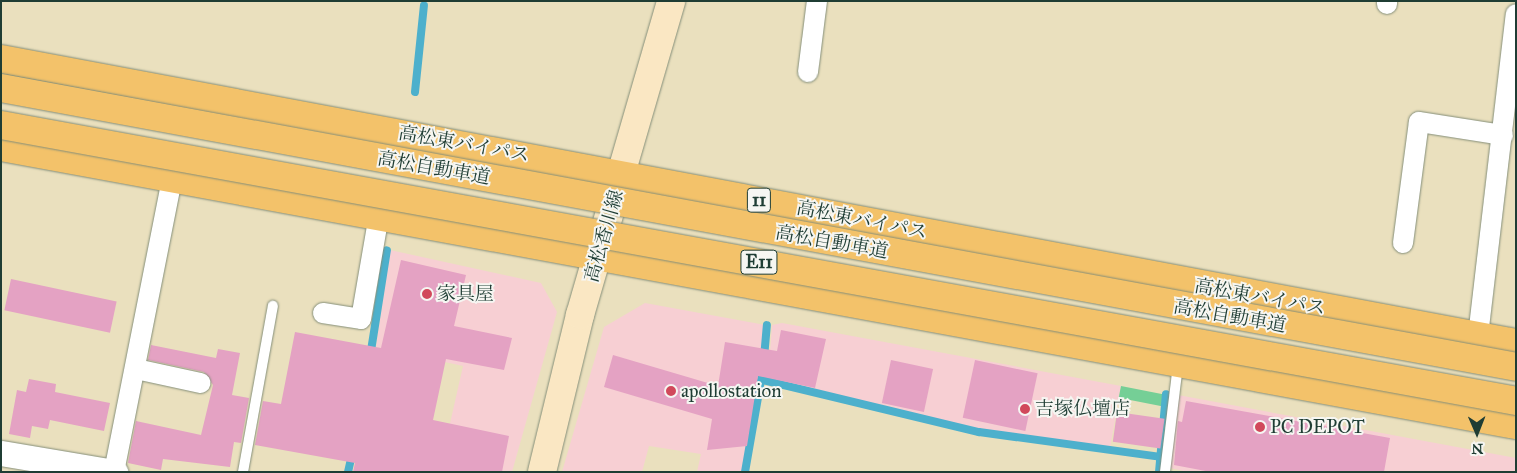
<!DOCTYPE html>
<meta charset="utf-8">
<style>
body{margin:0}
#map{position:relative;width:1517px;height:473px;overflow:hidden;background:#eae0be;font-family:"IM FELL Great Primer","Noto Serif JP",serif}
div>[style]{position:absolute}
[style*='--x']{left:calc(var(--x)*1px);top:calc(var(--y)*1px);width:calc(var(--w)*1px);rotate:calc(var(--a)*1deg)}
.built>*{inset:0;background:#f7cfd3}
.green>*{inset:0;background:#75cf96;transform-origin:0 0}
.stream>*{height:8px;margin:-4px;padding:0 4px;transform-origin:4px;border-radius:4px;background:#4db0cc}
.building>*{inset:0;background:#e4a2c3;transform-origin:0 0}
.roads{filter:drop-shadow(0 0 1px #848e79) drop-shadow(0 0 1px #848e79)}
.service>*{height:10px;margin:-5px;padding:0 5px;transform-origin:5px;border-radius:5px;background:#fff}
.minor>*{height:20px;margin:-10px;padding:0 10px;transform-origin:10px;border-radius:10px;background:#fff}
.tertiary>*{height:25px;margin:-12.5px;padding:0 12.5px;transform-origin:12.5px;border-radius:12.5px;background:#fff}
.secondary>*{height:28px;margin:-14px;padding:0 14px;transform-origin:14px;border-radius:14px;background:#fae7c3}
.trunk>*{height:28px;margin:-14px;padding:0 14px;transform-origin:14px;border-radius:14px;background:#f3c26a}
.bridges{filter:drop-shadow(0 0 1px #848e79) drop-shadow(0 0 1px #848e79)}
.motorway-bridge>*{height:28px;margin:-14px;padding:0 14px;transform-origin:14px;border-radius:14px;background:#f3c26a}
.dots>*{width:14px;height:14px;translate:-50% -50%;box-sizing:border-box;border:2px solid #f6f6f2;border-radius:50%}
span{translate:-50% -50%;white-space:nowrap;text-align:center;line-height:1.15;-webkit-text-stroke:4px #f6f6f2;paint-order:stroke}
.shield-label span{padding:1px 4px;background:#f6f6f2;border:1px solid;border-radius:4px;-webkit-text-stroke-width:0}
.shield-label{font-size:18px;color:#1f3d34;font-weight:700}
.street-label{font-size:19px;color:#1f3d34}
.poi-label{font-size:19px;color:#1f3d34}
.left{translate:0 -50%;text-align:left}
.frame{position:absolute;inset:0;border:2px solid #1f3d34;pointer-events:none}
.north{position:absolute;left:1452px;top:408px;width:50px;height:50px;-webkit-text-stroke:4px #f6f6f2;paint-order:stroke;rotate:179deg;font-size:14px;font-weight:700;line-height:20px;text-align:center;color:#1f3d34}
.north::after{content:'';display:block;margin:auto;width:18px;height:22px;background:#1f3d34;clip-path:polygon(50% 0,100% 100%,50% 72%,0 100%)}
</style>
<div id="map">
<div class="built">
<div style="clip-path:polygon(390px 250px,541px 283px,557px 312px,512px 472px,439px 472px,463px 366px,376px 347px)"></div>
<div style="clip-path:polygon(645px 303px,765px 325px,743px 472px,697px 472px,701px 454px,649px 446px,642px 472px,562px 472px,604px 327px)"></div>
<div style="clip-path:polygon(782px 323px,1121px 386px,1110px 448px,979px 430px,768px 379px,772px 325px)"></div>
<div style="clip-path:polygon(1178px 395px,1516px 458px,1516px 472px,1188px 472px,1170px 468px)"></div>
</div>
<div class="green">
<div style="left:1121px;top:386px;width:44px;height:12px;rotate:11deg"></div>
</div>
<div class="stream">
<div style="--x:415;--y:92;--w:87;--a:-84.1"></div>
<div style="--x:370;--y:357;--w:108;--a:-81"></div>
<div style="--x:764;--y:358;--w:33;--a:-85"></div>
<div style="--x:762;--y:380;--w:223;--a:13.5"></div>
<div style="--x:979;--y:432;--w:185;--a:7.8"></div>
<div style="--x:348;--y:472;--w:18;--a:-77"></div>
<div style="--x:745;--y:472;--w:98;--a:-80.1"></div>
<div style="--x:1159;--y:472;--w:78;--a:-84.9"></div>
</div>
<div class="building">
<div style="clip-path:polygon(401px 260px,466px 275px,454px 326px,512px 338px,504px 370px,446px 359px,433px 420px,509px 436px,502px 472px,353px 472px,355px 463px,255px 445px,263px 401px,281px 404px,295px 332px,381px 348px)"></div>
<div style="left:11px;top:279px;width:108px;height:32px;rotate:12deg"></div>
<div style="clip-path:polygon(781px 330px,826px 339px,815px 388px,758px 376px,747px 446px,707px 450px,712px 419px,604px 387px,613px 355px,718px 386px,725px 342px,777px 351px)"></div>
<div style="clip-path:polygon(151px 345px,216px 358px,218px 349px,240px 353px,232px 395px,249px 398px,241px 443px,234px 442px,230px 467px,163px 459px,161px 470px,128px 463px,136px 421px,201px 435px,213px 385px,204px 372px,148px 360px)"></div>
<div style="left:891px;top:360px;width:43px;height:44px;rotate:12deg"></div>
<div style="left:975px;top:360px;width:64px;height:59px;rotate:12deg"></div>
<div style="clip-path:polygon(29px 379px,56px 384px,55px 392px,110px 403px,104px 431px,50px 420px,48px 429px,32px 426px,30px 438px,9px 434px,17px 390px,26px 392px)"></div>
<div style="clip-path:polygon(1186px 401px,1390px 438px,1384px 472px,1211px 472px,1174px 465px,1178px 421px,1182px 422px)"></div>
<div style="left:1117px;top:412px;width:48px;height:30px;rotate:8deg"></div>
</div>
<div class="roads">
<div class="service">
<div style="--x:243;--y:472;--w:169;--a:-79.8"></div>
<div style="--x:1165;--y:472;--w:109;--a:-83.1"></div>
</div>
<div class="minor">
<div style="--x:1387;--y:4;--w:3;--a:-90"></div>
<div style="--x:808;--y:72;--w:72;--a:-82.8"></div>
<div style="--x:1403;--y:243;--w:122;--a:-82.5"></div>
<div style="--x:1419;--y:122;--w:85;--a:8.8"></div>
<div style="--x:323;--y:313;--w:38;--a:9"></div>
<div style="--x:361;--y:319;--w:106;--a:-80.2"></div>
<div style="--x:1478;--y:336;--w:324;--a:-83.3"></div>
<div style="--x:136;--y:369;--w:66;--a:12.2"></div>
<div style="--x:114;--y:472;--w:300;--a:-78.8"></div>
</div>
<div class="tertiary">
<div style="--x:1;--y:453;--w:116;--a:9.5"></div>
</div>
<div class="secondary">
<div style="--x:542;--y:472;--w:162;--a:-76.4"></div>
<div style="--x:580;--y:315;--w:327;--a:-73.8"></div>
</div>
<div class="trunk">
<div style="--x:1;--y:59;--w:1541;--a:10.62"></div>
<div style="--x:1;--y:147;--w:1540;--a:10.4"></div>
</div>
</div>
<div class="bridges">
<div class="motorway-bridge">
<div style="--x:1;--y:88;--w:1540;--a:10.43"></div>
<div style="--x:1;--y:125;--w:1540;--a:10.32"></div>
</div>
</div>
<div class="dots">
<div style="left:427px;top:294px;background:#d1495b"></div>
<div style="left:671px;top:391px;background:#d1495b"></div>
<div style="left:1025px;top:409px;background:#d1495b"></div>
<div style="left:1260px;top:427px;background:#d1495b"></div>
</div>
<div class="shield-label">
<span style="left:759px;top:200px">11</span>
<span style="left:759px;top:262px">E11</span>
</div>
<div class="street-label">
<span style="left:464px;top:144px;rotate:10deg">高松東バイパス</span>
<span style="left:434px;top:168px;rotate:10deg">高松自動車道</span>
<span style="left:862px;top:220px;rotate:11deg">高松東バイパス</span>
<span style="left:604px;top:236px;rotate:-74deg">高松香川線</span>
<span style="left:832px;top:242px;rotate:10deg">高松自動車道</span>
<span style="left:1260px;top:297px;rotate:10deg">高松東バイパス</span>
<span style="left:1230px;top:316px;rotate:10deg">高松自動車道</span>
</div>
<div class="poi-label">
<span class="left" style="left:437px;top:294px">家具屋</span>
<span class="left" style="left:681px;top:391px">apollostation</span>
<span class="left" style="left:1035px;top:409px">吉塚仏壇店</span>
<span class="left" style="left:1270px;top:427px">PC DEPOT</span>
</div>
<div class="frame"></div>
<div class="north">N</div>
</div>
